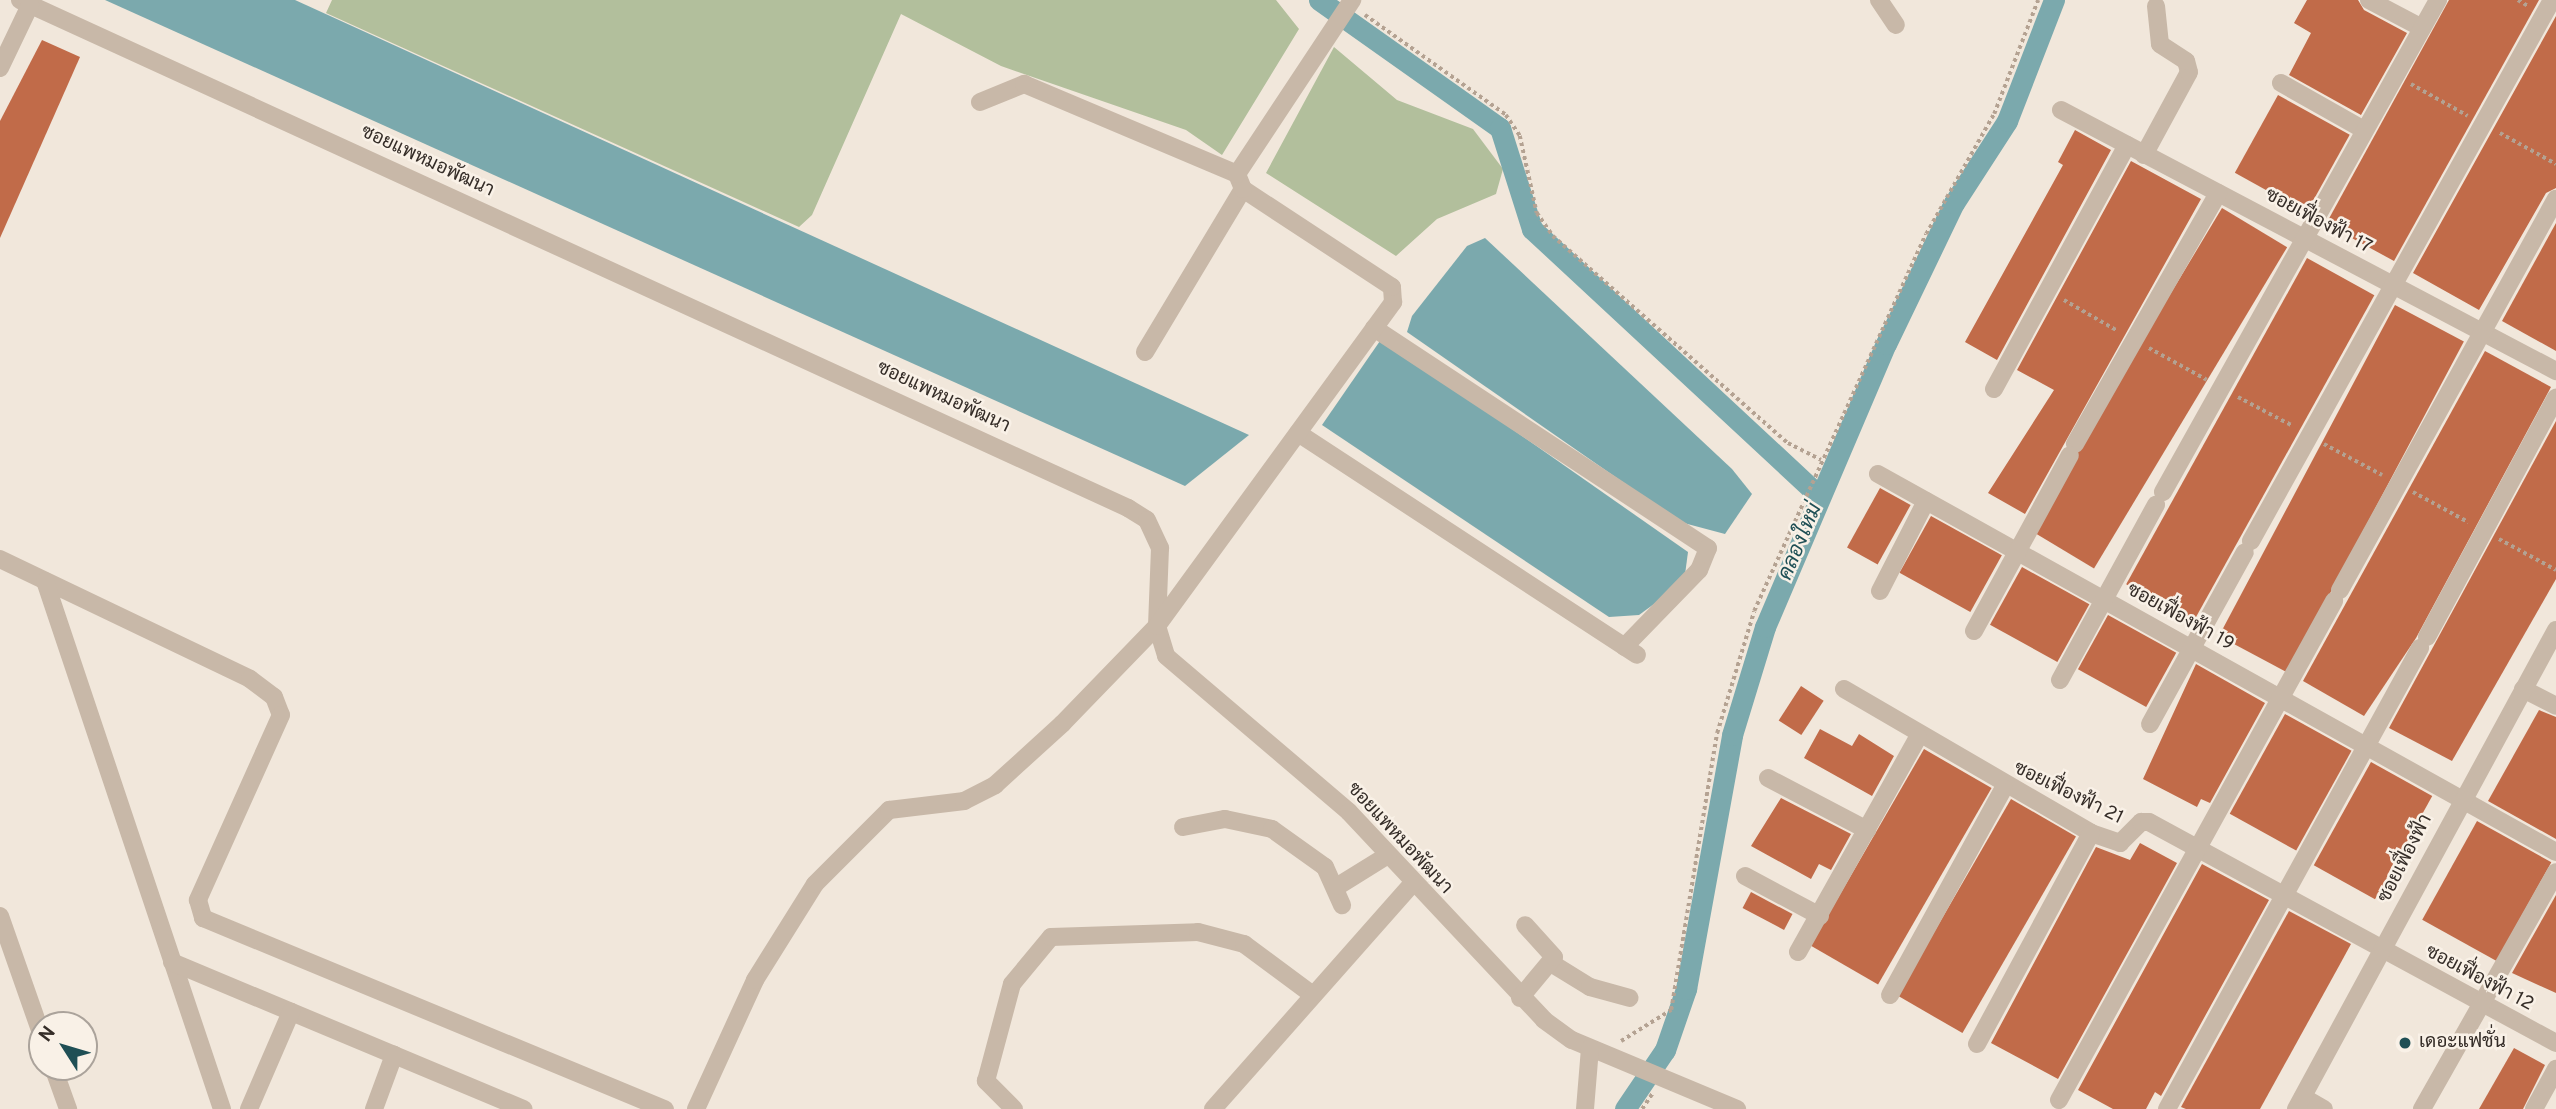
<!DOCTYPE html>
<meta charset="utf-8">
<style>
body{margin:0}
#map{position:relative;width:2556px;height:1109px;overflow:hidden;background:#f1e7db;font-family:Overpass,Sarabun,sans-serif}
div>[style]{position:absolute}
[style*='--x']{left:calc(var(--x)*1px);top:calc(var(--y)*1px);width:calc(var(--w)*1px);rotate:calc(var(--a)*1deg)}
.green>*{inset:0;background:#b2bf9c}
.water>*{inset:0;background:#7ba9ad}
.canal>*{height:21px;margin:-10.5px;padding:0 10.5px;transform-origin:10.5px;border-radius:10.5px;background:#7ba9ad}
.building>*{inset:0;background:#c16b49;transform-origin:0 0}
.path>*{height:3.5px;margin-top:-1.75px;transform-origin:0;background:repeating-linear-gradient(90deg,#b4a292 0 3.5px,transparent 0 7px)}
.minor>*{height:18px;margin:-9px;padding:0 9px;transform-origin:9px;border-radius:9px;background:#c8b8a8}
.dots>*{width:19px;height:19px;translate:-50% -50%;box-sizing:border-box;border:4px solid #f9f1e7;border-radius:50%}
span{translate:-50% -50%;white-space:nowrap;text-align:center;line-height:1.15;-webkit-text-stroke:5px #f9f1e7;paint-order:stroke}
.street-label{font-size:19px;color:#352d28}
.poi-label{font-size:19px;color:#352d28}
.left{translate:0 -50%;text-align:left}
.water-label{font-size:21px;color:#1f4f55;font-style:italic}
.north{position:absolute;left:28px;top:1011px;width:70px;height:70px;box-sizing:border-box;background:#f9f1e7;border:2px solid #aba39b;border-radius:50%;rotate:307deg;font-size:19px;font-weight:700;line-height:28px;text-align:center;color:#352d28}
.north::after{content:'';display:block;margin:auto;width:24px;height:32px;background:#1f4f55;clip-path:polygon(50% 0,100% 100%,50% 72%,0 100%)}
</style>
<div id="map">
<div class="green">
<div style="clip-path:polygon(332px 0,1276px 0,1299px 29px,1222px 155px,1186px 130px,1001px 66px,901px 14px,812px 215px,799px 227px,326px 13px)"></div>
<div style="clip-path:polygon(1334px 47px,1397px 100px,1473px 129px,1503px 169px,1496px 194px,1437px 219px,1396px 256px,1266px 173px)"></div>
</div>
<div class="water">
<div style="clip-path:polygon(105px 0,295px 0,1249px 435px,1185px 486px)"></div>
<div style="clip-path:polygon(1485px 238px,1732px 469px,1752px 494px,1725px 534px,1680px 522px,1407px 332px,1412px 316px,1467px 246px)"></div>
<div style="clip-path:polygon(1382px 338px,1688px 552px,1684px 582px,1639px 615px,1609px 617px,1322px 425px)"></div>
</div>
<div class="canal">
<div style="--x:1319;--y:0;--w:222;--a:35.3"></div>
<div style="--x:1500;--y:128;--w:106;--a:72.4"></div>
<div style="--x:1532;--y:229;--w:392;--a:42.9"></div>
<div style="--x:1625;--y:1109;--w:71;--a:-55.9"></div>
<div style="--x:1665;--y:1050;--w:65;--a:-71"></div>
<div style="--x:1686;--y:989;--w:258;--a:-79.7"></div>
<div style="--x:1732;--y:735;--w:113;--a:-73"></div>
<div style="--x:1765;--y:627;--w:308;--a:-66.9"></div>
<div style="--x:1886;--y:344;--w:157;--a:-64.3"></div>
<div style="--x:1954;--y:203;--w:98;--a:-57.1"></div>
<div style="--x:2007;--y:121;--w:130;--a:-68.8"></div>
</div>
<div class="building">
<div style="clip-path:polygon(2307px 0,2358px 0,2364px 10px,2407px 33px,2361px 115px,2289px 75px,2311px 33px,2294px 23px)"></div>
<div style="clip-path:polygon(2449px 0,2539px 0,2394px 261px,2326px 224px)"></div>
<div style="clip-path:polygon(2556px 16px,2556px 188px,2546px 193px,2479px 310px,2413px 273px)"></div>
<div style="clip-path:polygon(42px 40px,80px 57px,0 238px,0 121px)"></div>
<div style="left:2278px;top:95px;width:82px;height:89px;rotate:29deg"></div>
<div style="clip-path:polygon(2075px 130px,2111px 150px,1997px 360px,1965px 342px,2063px 165px,2058px 162px)"></div>
<div style="clip-path:polygon(2131px 161px,2201px 199px,2025px 514px,1988px 493px,2054px 390px,2017px 370px)"></div>
<div style="left:2222px;top:208px;width:76px;height:375px;rotate:31deg"></div>
<div style="clip-path:polygon(2556px 223px,2556px 351px,2502px 321px)"></div>
<div style="left:2307px;top:258px;width:77px;height:373px;rotate:29deg"></div>
<div style="left:2395px;top:305px;width:78px;height:375px;rotate:28deg"></div>
<div style="clip-path:polygon(2485px 351px,2551px 387px,2416px 638px,2364px 716px,2303px 681px)"></div>
<div style="clip-path:polygon(2556px 421px,2556px 579px,2452px 761px,2389px 728px)"></div>
<div style="left:1880px;top:488px;width:35px;height:68px;rotate:29deg"></div>
<div style="left:1931px;top:516px;width:81px;height:65px;rotate:29deg"></div>
<div style="left:2022px;top:567px;width:77px;height:66px;rotate:29deg"></div>
<div style="left:2108px;top:615px;width:78px;height:62px;rotate:29deg"></div>
<div style="clip-path:polygon(2196px 664px,2265px 703px,2210px 803px,2201px 799px,2197px 807px,2143px 779px)"></div>
<div style="left:1801px;top:686px;width:27px;height:41px;rotate:33deg"></div>
<div style="clip-path:polygon(2539px 710px,2556px 717px,2556px 839px,2488px 801px)"></div>
<div style="left:2285px;top:714px;width:76px;height:114px;rotate:29deg"></div>
<div style="clip-path:polygon(1820px 729px,1852px 746px,1859px 734px,1894px 756px,1872px 796px,1804px 758px)"></div>
<div style="left:1924px;top:749px;width:78px;height:227px;rotate:30deg"></div>
<div style="left:2371px;top:762px;width:70px;height:118px;rotate:29deg"></div>
<div style="clip-path:polygon(1781px 798px,1851px 834px,1831px 870px,1819px 864px,1811px 879px,1751px 846px)"></div>
<div style="left:2011px;top:799px;width:75px;height:227px;rotate:30deg"></div>
<div style="left:2477px;top:821px;width:85px;height:113px;rotate:29deg"></div>
<div style="clip-path:polygon(2140px 843px,2177px 863px,2058px 1079px,1991px 1043px,2096px 847px,2130px 860px)"></div>
<div style="clip-path:polygon(2202px 864px,2269px 900px,2161px 1096px,2155px 1092px,2146px 1109px,2113px 1109px,2078px 1090px)"></div>
<div style="left:1751px;top:892px;width:47px;height:18px;rotate:28deg"></div>
<div style="clip-path:polygon(2556px 895px,2556px 993px,2512px 973px)"></div>
<div style="clip-path:polygon(2289px 911px,2351px 944px,2339px 966px,2260px 1109px,2186px 1109px,2181px 1107px)"></div>
<div style="clip-path:polygon(2514px 1048px,2545px 1065px,2523px 1109px,2479px 1109px)"></div>
</div>
<div class="path">
<div style="--x:2518;--y:0;--w:12;--a:31"></div>
<div style="--x:1365;--y:15;--w:173;--a:35.3"></div>
<div style="--x:1506;--y:115;--w:25;--a:56"></div>
<div style="--x:1520;--y:136;--w:79;--a:77.6"></div>
<div style="--x:1537;--y:213;--w:28;--a:55"></div>
<div style="--x:1553;--y:236;--w:313;--a:41.4"></div>
<div style="--x:1788;--y:443;--w:37;--a:27"></div>
<div style="--x:2411;--y:84;--w:65;--a:29.3"></div>
<div style="--x:2500;--y:133;--w:64;--a:29"></div>
<div style="--x:2064;--y:300;--w:62;--a:29.9"></div>
<div style="--x:2149;--y:348;--w:66;--a:28.9"></div>
<div style="--x:2238;--y:397;--w:62;--a:27.8"></div>
<div style="--x:2324;--y:444;--w:66;--a:28.1"></div>
<div style="--x:2413;--y:492;--w:63;--a:28.6"></div>
<div style="--x:2499;--y:539;--w:65;--a:28.5"></div>
<div style="--x:1621;--y:1041;--w:59;--a:-31.8"></div>
<div style="--x:1671;--y:1010;--w:281;--a:-80.6"></div>
<div style="--x:1717;--y:733;--w:127;--a:-73.1"></div>
<div style="--x:1754;--y:611;--w:414;--a:-65.5"></div>
<div style="--x:1926;--y:234;--w:138;--a:-60.5"></div>
<div style="--x:1994;--y:114;--w:122;--a:-68.9"></div>
<div style="--x:1642;--y:1109;--w:18;--a:-56"></div>
</div>
<div class="minor">
<div style="--x:20;--y:0;--w:1219;--a:24.63"></div>
<div style="--x:1128;--y:508;--w:22;--a:32"></div>
<div style="--x:1147;--y:520;--w:31;--a:65"></div>
<div style="--x:1160;--y:548;--w:78;--a:92.2"></div>
<div style="--x:1157;--y:626;--w:31;--a:73"></div>
<div style="--x:1166;--y:656;--w:240;--a:40.4"></div>
<div style="--x:1349;--y:812;--w:285;--a:46.8"></div>
<div style="--x:1544;--y:1020;--w:34;--a:36"></div>
<div style="--x:1572;--y:1040;--w:179;--a:22.7"></div>
<div style="--x:1879;--y:0;--w:30;--a:56"></div>
<div style="--x:2369;--y:0;--w:60;--a:27.8"></div>
<div style="--x:0;--y:68;--w:70;--a:-64.5"></div>
<div style="--x:2281;--y:83;--w:95;--a:29.5"></div>
<div style="--x:980;--y:102;--w:48;--a:-22.2"></div>
<div style="--x:1024;--y:84;--w:231;--a:22.9"></div>
<div style="--x:2061;--y:110;--w:560;--a:27.8"></div>
<div style="--x:2144;--y:155;--w:94;--a:-61.5"></div>
<div style="--x:2189;--y:72;--w:11;--a:-105"></div>
<div style="--x:2186;--y:61;--w:31;--a:-147"></div>
<div style="--x:2160;--y:44;--w:38;--a:-96"></div>
<div style="--x:1374;--y:328;--w:400;--a:33.4"></div>
<div style="--x:1708;--y:548;--w:24;--a:112"></div>
<div style="--x:1699;--y:570;--w:107;--a:134.2"></div>
<div style="--x:1145;--y:352;--w:190;--a:-59"></div>
<div style="--x:1994;--y:389;--w:278;--a:-61.4"></div>
<div style="--x:1298;--y:433;--w:405;--a:33.2"></div>
<div style="--x:2075;--y:444;--w:289;--a:-60.3"></div>
<div style="--x:1878;--y:474;--w:776;--a:29.14"></div>
<div style="--x:2163;--y:492;--w:564;--a:-60.8"></div>
<div style="--x:2251;--y:541;--w:619;--a:-60.91"></div>
<div style="--x:0;--y:559;--w:277;--a:25.6"></div>
<div style="--x:250;--y:679;--w:30;--a:37"></div>
<div style="--x:274;--y:697;--w:19;--a:69"></div>
<div style="--x:281;--y:715;--w:203;--a:114.2"></div>
<div style="--x:198;--y:900;--w:19;--a:74"></div>
<div style="--x:203;--y:918;--w:500;--a:22.5"></div>
<div style="--x:45;--y:581;--w:557;--a:71.47"></div>
<div style="--x:2340;--y:590;--w:447;--a:-61.1"></div>
<div style="--x:1880;--y:591;--w:101;--a:-62.9"></div>
<div style="--x:1974;--y:631;--w:200;--a:-61.4"></div>
<div style="--x:2427;--y:637;--w:272;--a:-61.7"></div>
<div style="--x:2060;--y:680;--w:200;--a:-61.3"></div>
<div style="--x:1844;--y:689;--w:286;--a:30.2"></div>
<div style="--x:2091;--y:833;--w:31;--a:19"></div>
<div style="--x:2120;--y:843;--w:30;--a:-45"></div>
<div style="--x:2141;--y:822;--w:8;--a:0"></div>
<div style="--x:2149;--y:822;--w:463;--a:28.5"></div>
<div style="--x:2523;--y:689;--w:37;--a:27"></div>
<div style="--x:2150;--y:724;--w:196;--a:-61.1"></div>
<div style="--x:1768;--y:778;--w:112;--a:27.7"></div>
<div style="--x:1183;--y:827;--w:43;--a:-10.8"></div>
<div style="--x:1225;--y:819;--w:48;--a:12"></div>
<div style="--x:1272;--y:829;--w:65;--a:35.6"></div>
<div style="--x:1325;--y:867;--w:42;--a:65.9"></div>
<div style="--x:1745;--y:876;--w:85;--a:28.1"></div>
<div style="--x:1338;--y:886;--w:59;--a:-31.8"></div>
<div style="--x:0;--y:916;--w:127;--a:70.7"></div>
<div style="--x:1798;--y:952;--w:246;--a:-60.8"></div>
<div style="--x:172;--y:962;--w:381;--a:22.7"></div>
<div style="--x:1551;--y:963;--w:46;--a:31.6"></div>
<div style="--x:1590;--y:987;--w:41;--a:15.4"></div>
<div style="--x:1890;--y:995;--w:236;--a:-61.2"></div>
<div style="--x:1520;--y:998;--w:53;--a:-50.3"></div>
<div style="--x:1554;--y:957;--w:43;--a:-132.2"></div>
<div style="--x:1977;--y:1044;--w:240;--a:-61.6"></div>
<div style="--x:53;--y:1067;--w:45;--a:70.3"></div>
<div style="--x:2303;--y:1097;--w:24;--a:30"></div>
<div style="--x:2059;--y:1100;--w:570;--a:-61.14"></div>
<div style="--x:249;--y:1109;--w:106;--a:-66.6"></div>
<div style="--x:374;--y:1109;--w:58;--a:-69.7"></div>
<div style="--x:696;--y:1109;--w:142;--a:-65.4"></div>
<div style="--x:755;--y:980;--w:113;--a:-58"></div>
<div style="--x:815;--y:884;--w:105;--a:-45"></div>
<div style="--x:889;--y:810;--w:76;--a:-6.8"></div>
<div style="--x:964;--y:801;--w:35;--a:-27"></div>
<div style="--x:995;--y:785;--w:91;--a:-42.3"></div>
<div style="--x:1062;--y:724;--w:136;--a:-45.9"></div>
<div style="--x:1157;--y:626;--w:401;--a:-53.9"></div>
<div style="--x:1393;--y:302;--w:15;--a:-94"></div>
<div style="--x:1392;--y:287;--w:178;--a:-146.7"></div>
<div style="--x:1243;--y:189;--w:16;--a:-112"></div>
<div style="--x:1237;--y:174;--w:209;--a:-56.5"></div>
<div style="--x:1014;--y:1109;--w:40;--a:-135"></div>
<div style="--x:986;--y:1081;--w:100;--a:-75"></div>
<div style="--x:1012;--y:984;--w:61;--a:-50.3"></div>
<div style="--x:1051;--y:937;--w:147;--a:-1.9"></div>
<div style="--x:1198;--y:932;--w:48;--a:14.6"></div>
<div style="--x:1244;--y:944;--w:86;--a:36.5"></div>
<div style="--x:1213;--y:1109;--w:300;--a:-48.5"></div>
<div style="--x:1585;--y:1109;--w:61;--a:-85.3"></div>
<div style="--x:2167;--y:1109;--w:526;--a:-61.24"></div>
<div style="--x:2296;--y:1109;--w:545;--a:-61.51"></div>
<div style="--x:2422;--y:1109;--w:272;--a:-60.5"></div>
<div style="--x:2534;--y:1109;--w:46;--a:-61.2"></div>
</div>
<div class="dots">
<div style="left:2405px;top:1043px;background:#1f4f55"></div>
</div>
<div class="street-label">
<span style="left:427px;top:162px;rotate:25deg">ซอยแพหมอพัฒนา</span>
<span style="left:2318px;top:222px;rotate:28deg">ซอยเฟื่องฟ้า 17</span>
<span style="left:943px;top:398px;rotate:25deg">ซอยแพหมอพัฒนา</span>
<span style="left:2180px;top:618px;rotate:29deg">ซอยเฟื่องฟ้า 19</span>
<span style="left:2068px;top:794px;rotate:26deg">ซอยเฟื่องฟ้า 21</span>
<span style="left:1399px;top:839px;rotate:47deg">ซอยแพหมอพัฒนา</span>
<span style="left:2406px;top:859px;rotate:-63deg">ซอยเฟื่องฟ้า</span>
<span style="left:2479px;top:979px;rotate:28deg">ซอยเฟื่องฟ้า 12</span>
</div>
<div class="poi-label">
<span class="left" style="left:2419px;top:1043px">เดอะแฟชั่น</span>
</div>
<div class="water-label">
<span style="left:1801px;top:542px;rotate:-67deg">คลองใหม่</span>
</div>
<div class="north">N</div>
</div>
